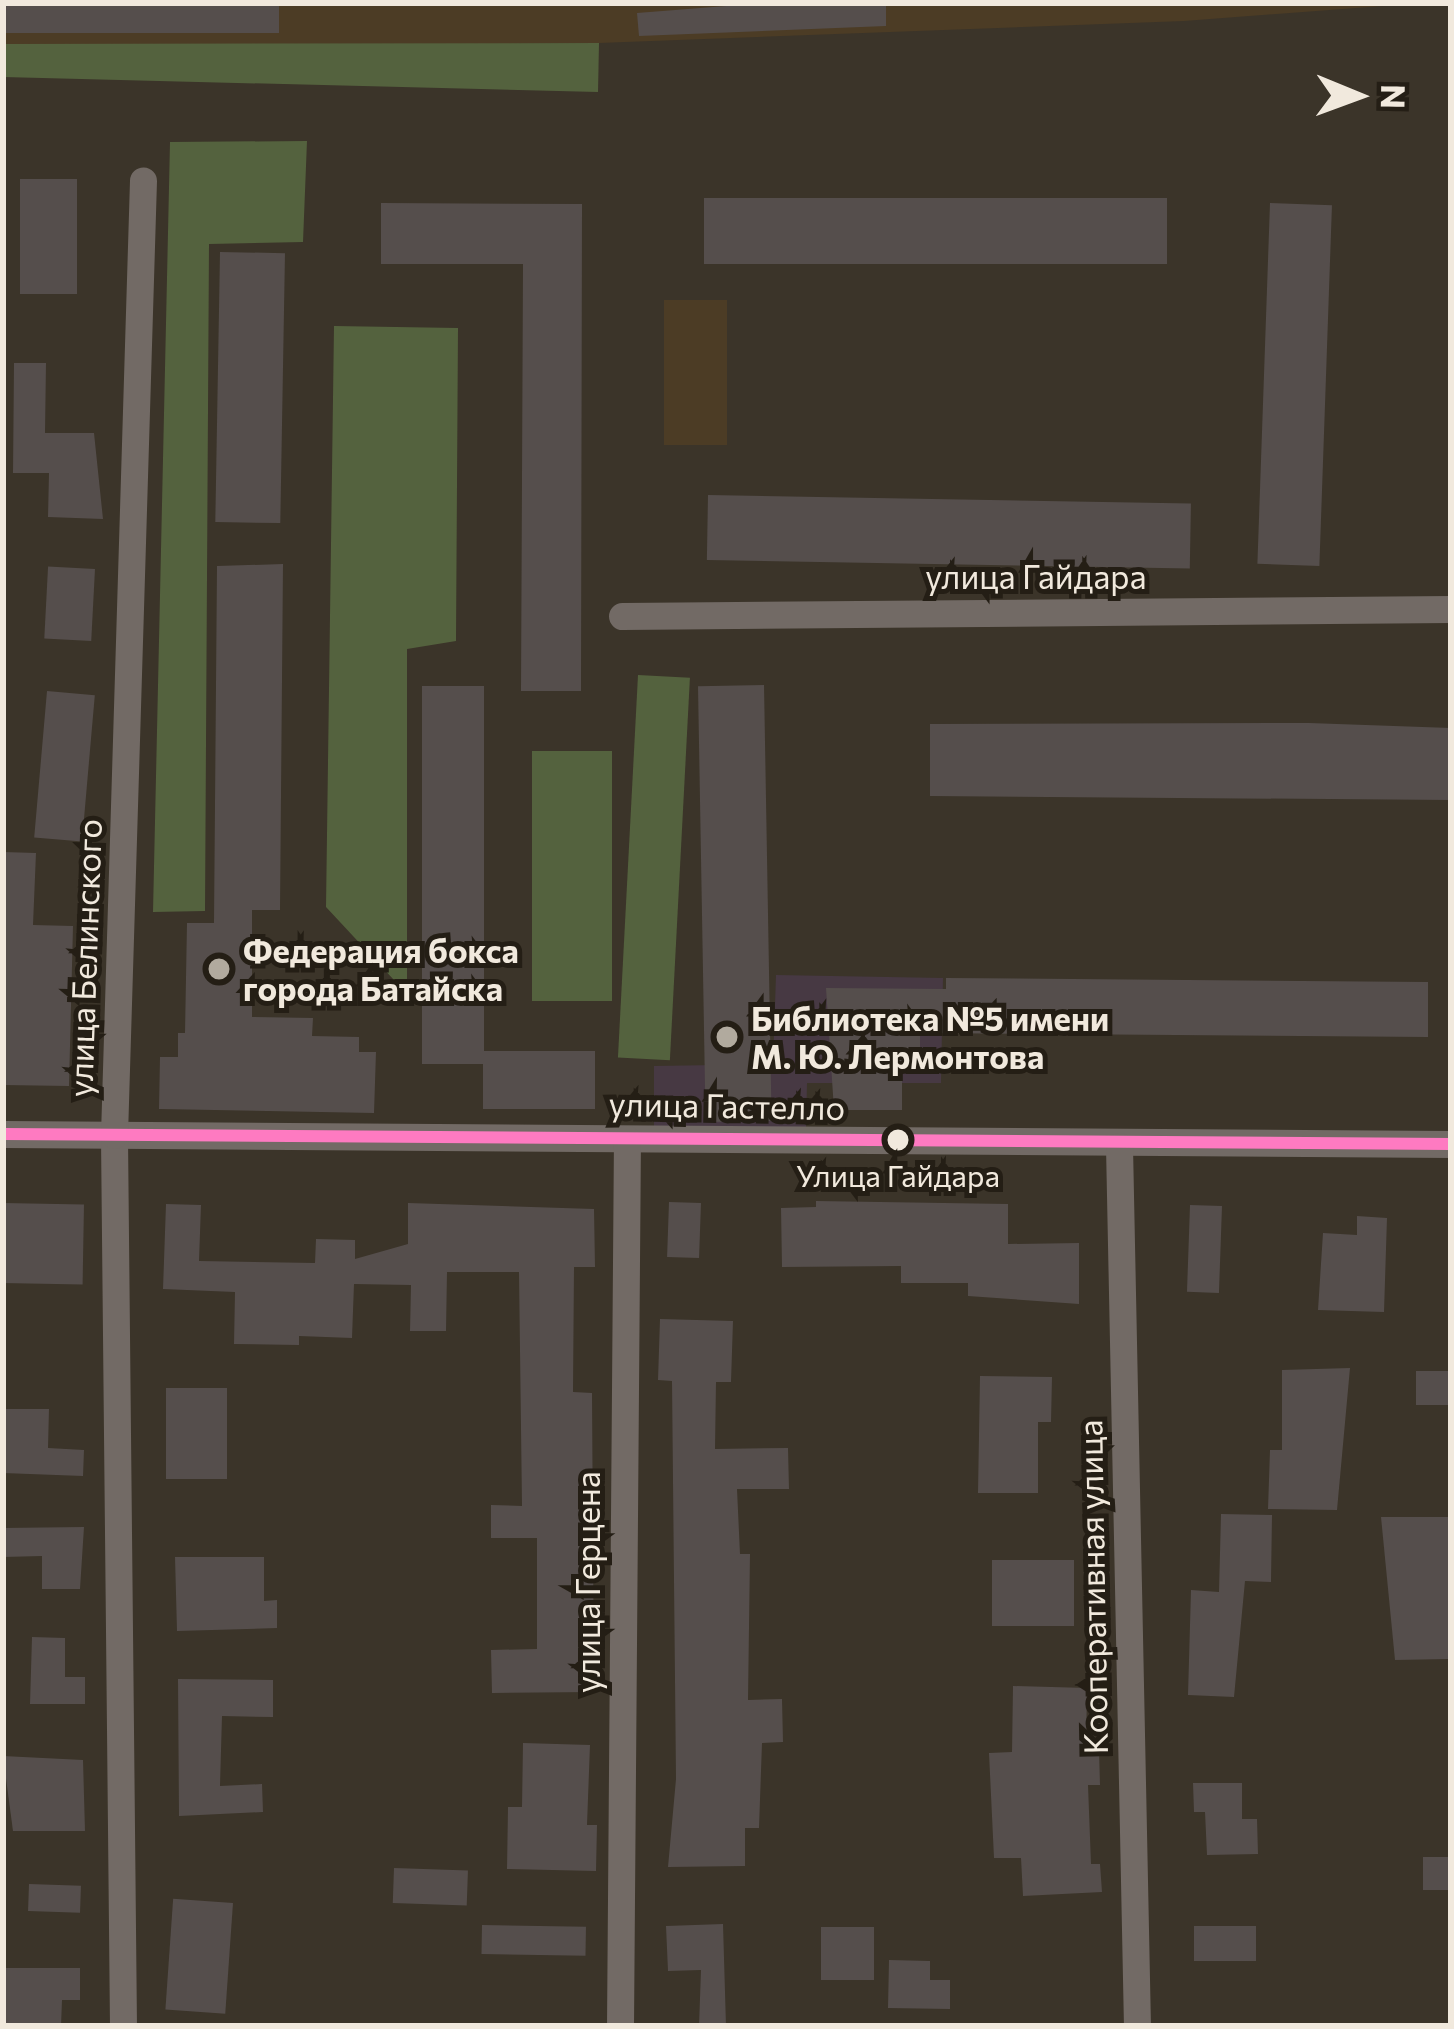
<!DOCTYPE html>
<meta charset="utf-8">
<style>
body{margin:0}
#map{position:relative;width:1454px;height:2029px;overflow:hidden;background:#3b3429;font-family:Commissioner,sans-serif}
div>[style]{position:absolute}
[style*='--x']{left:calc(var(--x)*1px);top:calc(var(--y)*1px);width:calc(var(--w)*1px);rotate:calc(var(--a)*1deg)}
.commercial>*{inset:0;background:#473943}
.built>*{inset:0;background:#4c3c25;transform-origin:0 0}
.green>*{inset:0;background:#54623e;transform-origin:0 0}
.building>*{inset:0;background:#554e4c;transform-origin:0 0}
.minor>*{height:27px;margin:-13.5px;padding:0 13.5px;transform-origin:13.5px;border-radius:13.5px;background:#726a65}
.bus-1>*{height:12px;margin:-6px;padding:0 6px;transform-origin:6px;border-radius:6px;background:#fe7ac1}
.dots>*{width:33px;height:33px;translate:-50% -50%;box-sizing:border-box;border:6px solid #241e15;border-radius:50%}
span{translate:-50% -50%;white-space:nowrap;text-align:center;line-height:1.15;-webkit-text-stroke:10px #241e15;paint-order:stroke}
.bus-label{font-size:30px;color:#f1e9dd}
.street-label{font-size:33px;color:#f1e9dd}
.poi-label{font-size:33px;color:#f1e9dd;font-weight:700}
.left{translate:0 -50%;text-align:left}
.frame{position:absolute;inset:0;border:6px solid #f1e9dd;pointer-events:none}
.north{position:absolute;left:1298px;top:36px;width:120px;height:120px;-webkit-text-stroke:9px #241e15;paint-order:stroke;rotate:91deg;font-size:33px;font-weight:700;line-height:48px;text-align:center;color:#f1e9dd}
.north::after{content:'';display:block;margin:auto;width:42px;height:54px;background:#f1e9dd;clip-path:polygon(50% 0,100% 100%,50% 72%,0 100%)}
</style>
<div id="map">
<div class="commercial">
<div style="clip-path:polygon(776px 975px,943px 978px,941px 1083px,807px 1083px,806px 1129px,654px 1131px,654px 1066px,773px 1064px)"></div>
</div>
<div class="built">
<div style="clip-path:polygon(3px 3px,1422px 3px,1184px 21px,599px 43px,149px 48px,3px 44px)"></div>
<div style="left:664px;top:300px;width:63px;height:145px"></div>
</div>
<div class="green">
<div style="clip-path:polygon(599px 43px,598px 92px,3px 77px,3px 44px)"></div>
<div style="clip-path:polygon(307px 141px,303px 242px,209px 244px,205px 911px,153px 912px,170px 142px)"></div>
<div style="clip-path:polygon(334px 326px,458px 328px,456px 641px,407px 649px,407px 994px,326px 907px)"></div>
<div style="left:638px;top:675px;width:52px;height:383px;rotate:3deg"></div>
<div style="left:612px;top:751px;width:250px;height:80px;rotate:90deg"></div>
</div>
<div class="building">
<div style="clip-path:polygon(764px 3px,886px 3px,886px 26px,639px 36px,637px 13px)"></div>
<div style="left:3px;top:6px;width:276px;height:27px"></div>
<div style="left:20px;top:179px;width:57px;height:115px"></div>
<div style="left:704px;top:198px;width:463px;height:66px"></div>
<div style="clip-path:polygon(381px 203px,582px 204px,581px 691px,521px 691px,523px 264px,381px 264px)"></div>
<div style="left:1270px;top:203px;width:62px;height:361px;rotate:2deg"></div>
<div style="left:220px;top:252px;width:65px;height:270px;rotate:1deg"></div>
<div style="clip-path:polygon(14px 363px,46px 363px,45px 433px,94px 433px,103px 519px,48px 517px,49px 473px,13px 473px)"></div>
<div style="left:708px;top:495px;width:483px;height:65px;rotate:1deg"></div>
<div style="clip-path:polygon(283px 564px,280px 910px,252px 910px,252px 1017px,313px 1018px,312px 1036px,359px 1037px,359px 1052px,376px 1052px,374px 1113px,159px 1109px,160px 1057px,178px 1057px,178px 1033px,185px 1033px,187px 923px,214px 923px,217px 566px)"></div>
<div style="left:95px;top:569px;width:72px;height:47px;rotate:93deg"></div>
<div style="left:764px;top:685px;width:436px;height:66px;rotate:89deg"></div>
<div style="left:422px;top:686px;width:62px;height:378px"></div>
<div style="left:47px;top:691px;width:48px;height:147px;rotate:5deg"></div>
<div style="clip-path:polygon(1309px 723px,1451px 728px,1451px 800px,930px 796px,930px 724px)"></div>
<div style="clip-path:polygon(3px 852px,36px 853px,33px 925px,73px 926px,69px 1086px,3px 1085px)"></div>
<div style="clip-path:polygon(946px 978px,1428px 982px,1428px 1037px,920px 1033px,920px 1062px,902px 1062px,902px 1110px,834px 1110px,826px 988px,946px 989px)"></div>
<div style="left:483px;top:1051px;width:112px;height:58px"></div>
<div style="clip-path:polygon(816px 1201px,1008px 1204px,1008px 1244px,1079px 1243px,1079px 1304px,968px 1296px,968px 1283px,901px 1283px,901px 1266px,782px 1267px,781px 1208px,816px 1207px)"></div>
<div style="left:669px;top:1202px;width:32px;height:55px;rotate:2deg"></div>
<div style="left:3px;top:1203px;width:81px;height:80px;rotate:1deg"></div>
<div style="clip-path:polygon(408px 1203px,594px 1209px,595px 1267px,574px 1267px,573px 1392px,592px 1393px,594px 1692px,492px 1693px,491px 1650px,537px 1649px,537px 1538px,491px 1538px,491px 1505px,522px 1506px,519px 1272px,447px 1272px,446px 1331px,410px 1331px,411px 1285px,354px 1284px,352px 1338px,299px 1336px,299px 1345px,234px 1344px,235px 1292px,163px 1289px,166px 1204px,201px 1205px,199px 1261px,315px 1263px,316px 1239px,355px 1240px,355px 1259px,408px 1244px)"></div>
<div style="left:1222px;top:1206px;width:87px;height:32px;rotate:92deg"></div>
<div style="clip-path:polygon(1357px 1216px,1387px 1218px,1384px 1312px,1318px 1310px,1323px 1233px,1357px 1235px)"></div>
<div style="clip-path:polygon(660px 1319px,733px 1321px,731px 1382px,716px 1382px,715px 1449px,788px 1448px,789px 1489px,737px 1489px,740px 1554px,750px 1554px,748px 1700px,782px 1699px,783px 1742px,762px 1743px,759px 1828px,745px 1828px,745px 1866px,668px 1867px,676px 1779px,672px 1381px,658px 1380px)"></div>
<div style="clip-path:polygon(1350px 1368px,1337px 1510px,1268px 1509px,1270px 1450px,1282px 1450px,1282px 1370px)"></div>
<div style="left:1451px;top:1371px;width:34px;height:35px;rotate:90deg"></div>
<div style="clip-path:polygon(980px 1376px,1052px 1377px,1051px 1422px,1038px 1422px,1038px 1493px,978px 1493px)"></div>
<div style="left:166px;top:1388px;width:61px;height:91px"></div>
<div style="clip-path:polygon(3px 1409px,49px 1409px,48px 1448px,84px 1450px,83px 1476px,3px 1473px)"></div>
<div style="clip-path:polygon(1221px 1514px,1272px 1515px,1271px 1582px,1245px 1581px,1234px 1697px,1188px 1695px,1191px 1590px,1219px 1592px)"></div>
<div style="clip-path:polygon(1381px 1517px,1451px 1517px,1448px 1659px,1395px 1660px)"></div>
<div style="clip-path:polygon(84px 1527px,80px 1589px,42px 1589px,42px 1556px,3px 1557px,3px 1528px)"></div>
<div style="clip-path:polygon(175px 1557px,264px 1557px,264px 1601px,277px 1600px,277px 1628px,177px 1631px)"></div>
<div style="left:1074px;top:1560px;width:66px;height:82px;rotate:90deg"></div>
<div style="clip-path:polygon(32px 1637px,65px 1638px,65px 1677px,85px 1677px,85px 1704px,30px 1704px)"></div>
<div style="clip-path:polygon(178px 1679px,273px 1680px,273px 1717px,222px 1716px,220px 1786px,262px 1784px,263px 1812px,179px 1816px)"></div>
<div style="clip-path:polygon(1013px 1686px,1087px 1688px,1086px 1749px,1099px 1749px,1100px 1785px,1088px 1785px,1091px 1864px,1100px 1864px,1102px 1892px,1023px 1896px,1021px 1858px,994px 1858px,989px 1753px,1012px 1752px)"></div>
<div style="clip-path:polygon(523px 1743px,590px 1745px,587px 1825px,597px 1825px,596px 1871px,507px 1869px,508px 1807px,522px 1807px)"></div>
<div style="clip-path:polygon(3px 1756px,83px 1760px,85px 1831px,13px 1831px)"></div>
<div style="clip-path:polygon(1193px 1783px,1242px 1783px,1242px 1819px,1257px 1819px,1258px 1854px,1207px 1855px,1205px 1812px,1194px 1812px)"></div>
<div style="left:1423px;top:1857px;width:28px;height:33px"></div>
<div style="left:394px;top:1868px;width:74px;height:35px;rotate:2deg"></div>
<div style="left:29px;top:1884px;width:52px;height:27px;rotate:2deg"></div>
<div style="left:233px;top:1903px;width:111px;height:60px;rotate:94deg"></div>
<div style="clip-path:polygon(723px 1924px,726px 2026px,699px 2026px,701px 1970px,668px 1971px,666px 1926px)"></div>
<div style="left:482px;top:1925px;width:104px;height:29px;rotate:1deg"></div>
<div style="left:1256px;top:1926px;width:35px;height:62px;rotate:90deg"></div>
<div style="left:874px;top:1927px;width:53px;height:53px;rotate:90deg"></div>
<div style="clip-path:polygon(889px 1960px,930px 1961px,930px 1980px,950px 1980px,950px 2009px,888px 2008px)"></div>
<div style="clip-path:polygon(3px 1968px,80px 1968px,80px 2000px,62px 2000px,61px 2026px,3px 2026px)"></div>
</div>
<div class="minor">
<div style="--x:622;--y:616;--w:829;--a:-0.48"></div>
<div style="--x:3;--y:1134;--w:1448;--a:0.4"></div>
<div style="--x:1119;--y:1146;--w:880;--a:88.83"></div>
<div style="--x:123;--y:2026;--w:891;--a:-90.58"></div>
<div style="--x:114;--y:1135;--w:955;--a:-88.26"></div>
<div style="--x:620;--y:2026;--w:887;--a:-89.55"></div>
</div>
<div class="bus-1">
<div style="--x:3;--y:1134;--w:1448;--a:0.4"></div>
</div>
<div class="dots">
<div style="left:219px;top:969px;background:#b1aa9e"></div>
<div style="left:727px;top:1037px;background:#b1aa9e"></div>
<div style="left:898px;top:1140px;background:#f1e9dd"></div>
</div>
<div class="bus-label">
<span style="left:898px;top:1175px">Улица Гайдара</span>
</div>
<div class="street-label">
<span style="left:1036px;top:576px">улица Гайдара</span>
<span style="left:84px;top:958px;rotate:-88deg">улица Белинского</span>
<span style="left:727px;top:1105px;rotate:1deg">улица Гастелло</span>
<span style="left:587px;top:1582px;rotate:-90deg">улица Герцена</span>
<span style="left:1092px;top:1587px;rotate:-91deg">Кооперативная улица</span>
</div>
<div class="poi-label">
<span class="left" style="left:243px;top:969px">Федерация бокса<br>города Батайска</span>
<span class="left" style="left:751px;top:1037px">Библиотека №5 имени<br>М. Ю. Лермонтова</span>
</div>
<div class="frame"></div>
<div class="north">N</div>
</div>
